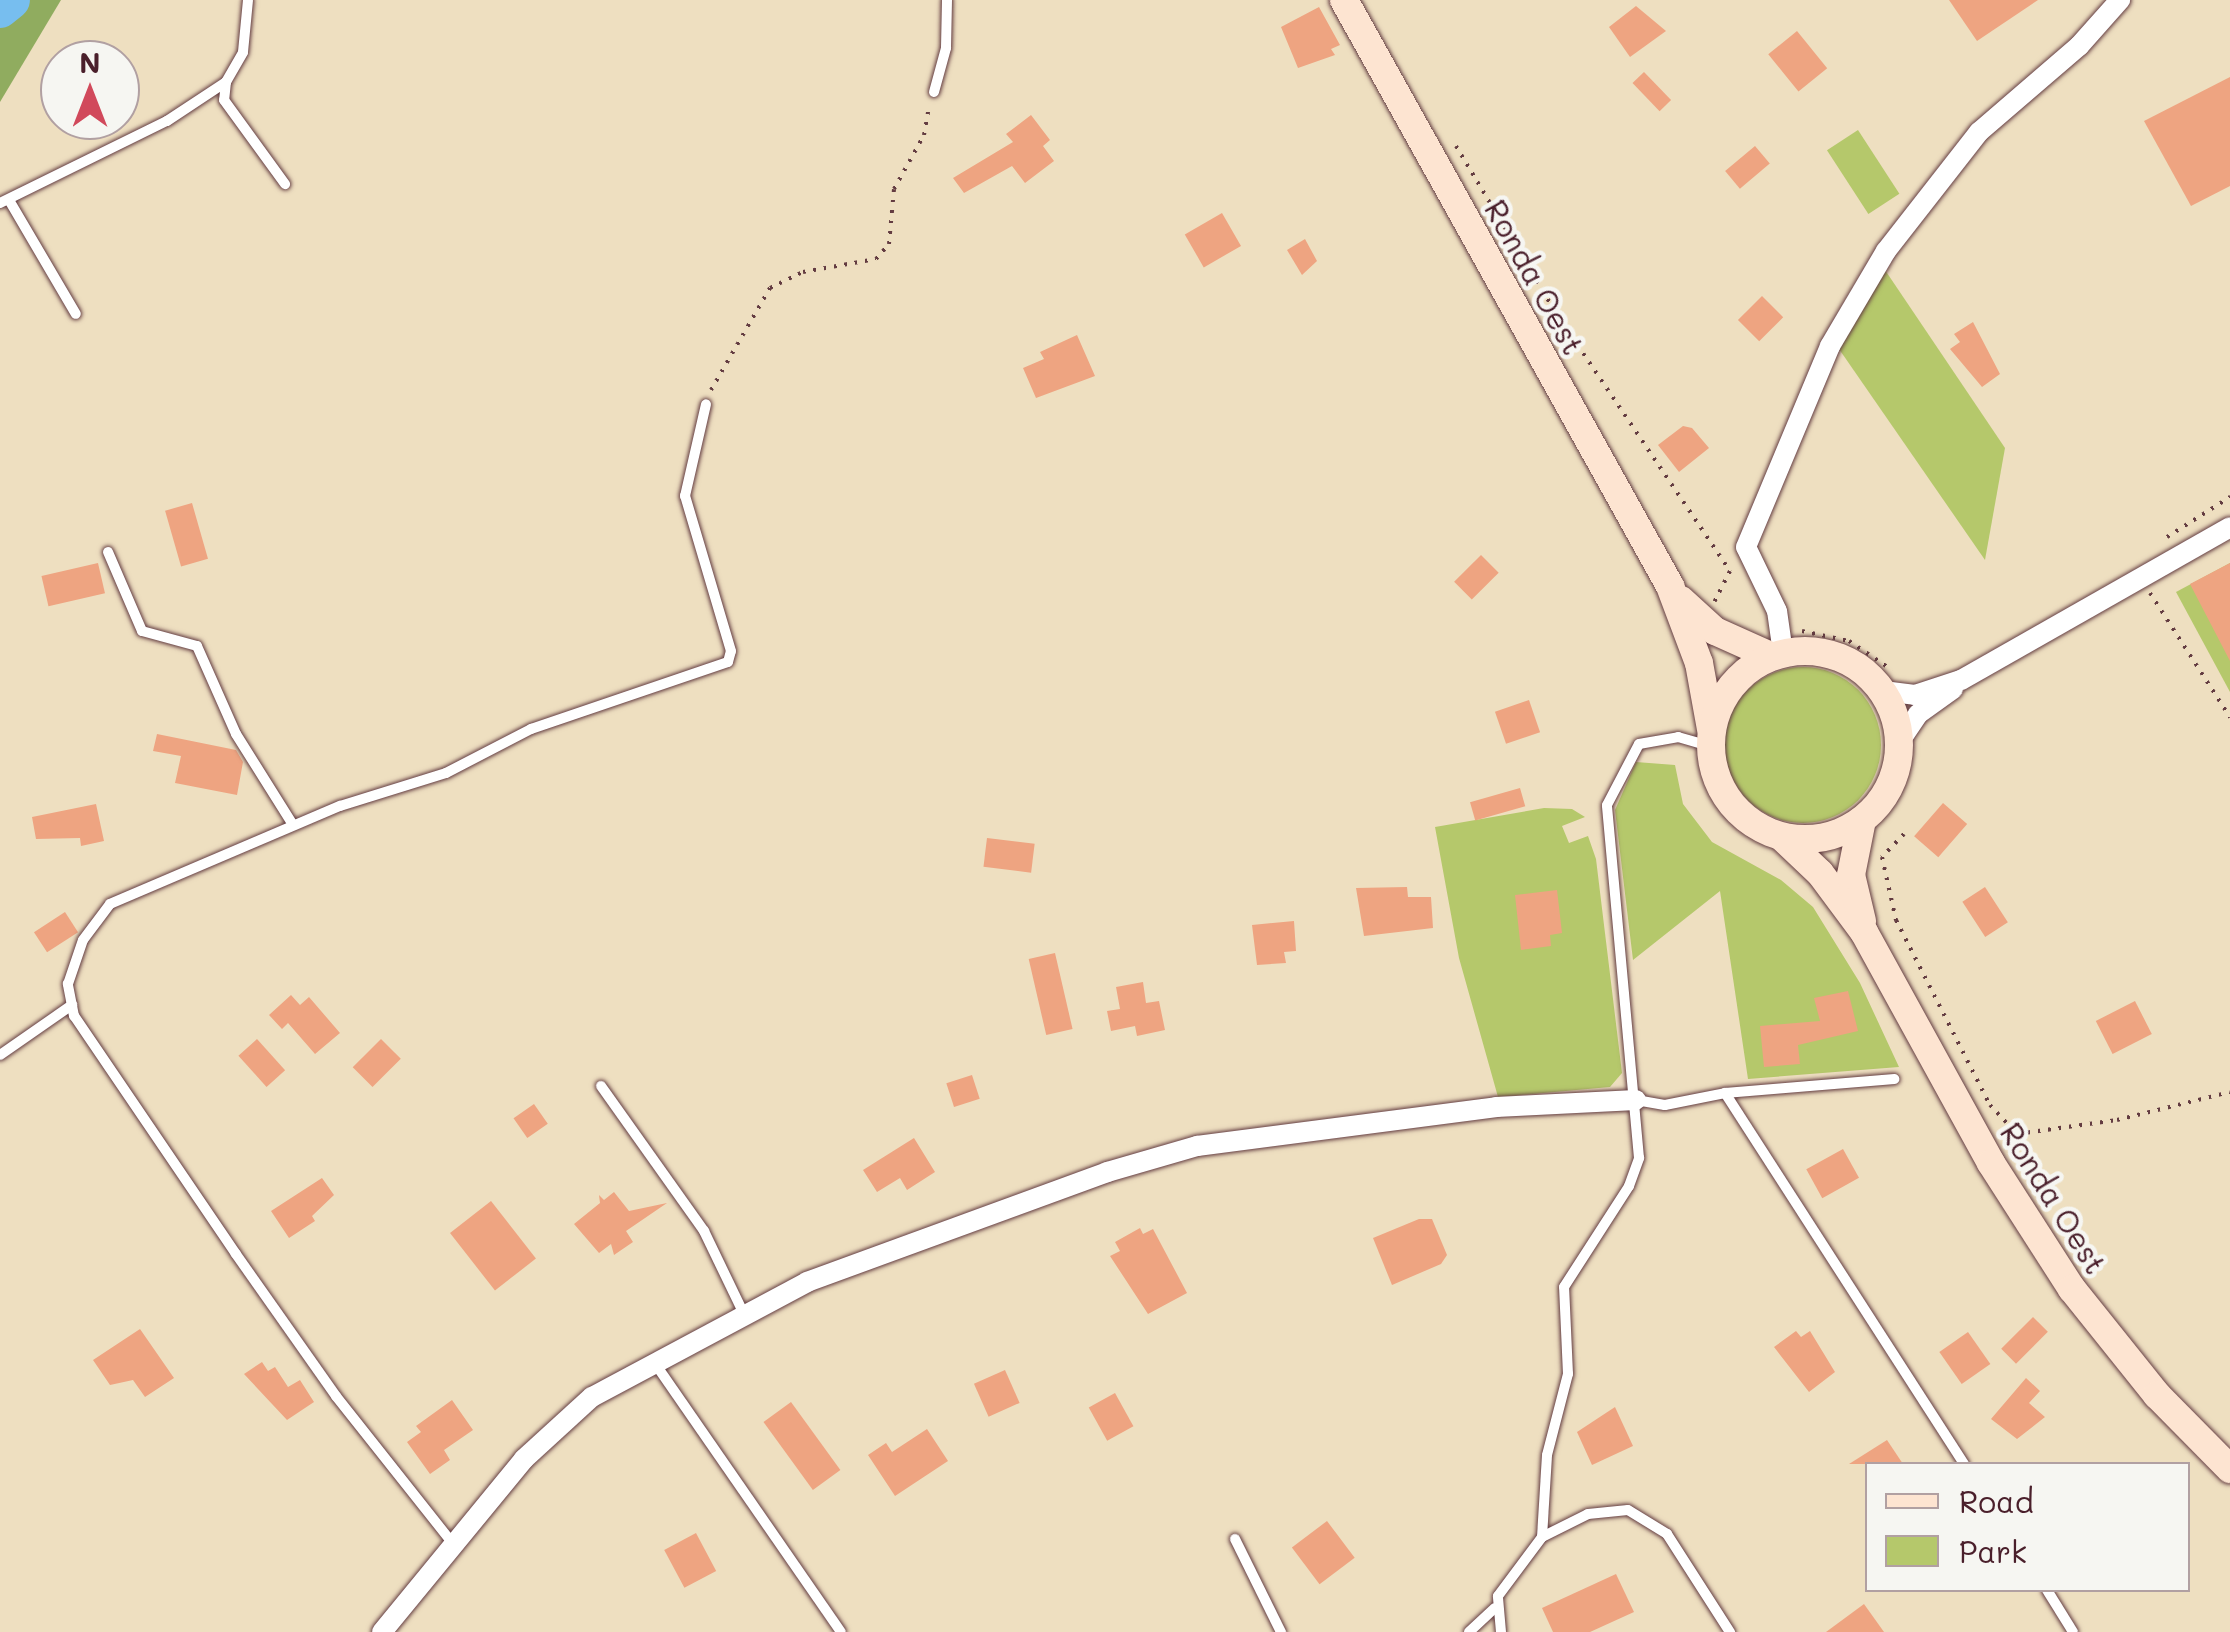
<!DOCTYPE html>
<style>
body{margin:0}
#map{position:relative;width:2230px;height:1632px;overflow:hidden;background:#eedfc0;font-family:Mali,sans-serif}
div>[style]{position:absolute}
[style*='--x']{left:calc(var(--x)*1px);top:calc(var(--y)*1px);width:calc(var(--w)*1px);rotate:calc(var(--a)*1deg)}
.green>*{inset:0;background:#b5c86b;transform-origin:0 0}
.round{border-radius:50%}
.forest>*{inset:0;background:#90ac5f}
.river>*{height:38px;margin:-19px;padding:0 19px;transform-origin:19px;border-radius:19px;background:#77beef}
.building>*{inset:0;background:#eea481;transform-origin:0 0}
.path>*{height:4px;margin-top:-2px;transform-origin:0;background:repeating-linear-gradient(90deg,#633c41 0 2.5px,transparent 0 10.5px)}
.roads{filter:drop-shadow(0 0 2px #633c41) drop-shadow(0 0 2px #633c41)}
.lane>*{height:10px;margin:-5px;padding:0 5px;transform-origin:5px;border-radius:5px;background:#fff}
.street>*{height:20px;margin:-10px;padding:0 10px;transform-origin:10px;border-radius:10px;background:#fff}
.secondary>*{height:28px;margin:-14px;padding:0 14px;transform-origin:14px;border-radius:14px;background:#fde4d1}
.secondary>.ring{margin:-14px;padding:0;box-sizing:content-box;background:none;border:28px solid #fde4d1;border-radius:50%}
span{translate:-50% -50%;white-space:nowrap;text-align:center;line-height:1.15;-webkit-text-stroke:9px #f6f6f2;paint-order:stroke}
.street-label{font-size:30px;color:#4a1f2b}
.legend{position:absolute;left:1865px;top:1462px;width:325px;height:130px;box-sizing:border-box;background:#f6f6f2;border:2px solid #b1a0a2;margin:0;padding:12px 18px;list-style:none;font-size:30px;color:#4a1f2b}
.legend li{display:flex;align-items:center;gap:20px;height:50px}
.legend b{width:50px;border:2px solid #b1a0a2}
.north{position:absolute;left:40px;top:40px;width:100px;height:100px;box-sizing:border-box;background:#f6f6f2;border:2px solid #b1a0a2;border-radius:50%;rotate:0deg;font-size:28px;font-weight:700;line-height:40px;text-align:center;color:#4a1f2b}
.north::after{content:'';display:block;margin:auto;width:35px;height:45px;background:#d1495b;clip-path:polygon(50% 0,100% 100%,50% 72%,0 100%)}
</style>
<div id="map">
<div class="green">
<div style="left:1858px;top:130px;width:76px;height:37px;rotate:57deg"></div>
<div style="clip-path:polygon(1885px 270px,2005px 448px,1985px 560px,1839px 349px)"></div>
<div style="clip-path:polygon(2230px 563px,2230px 692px,2176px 592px)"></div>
<div class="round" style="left:1725px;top:667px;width:156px;height:156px"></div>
<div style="clip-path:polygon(1636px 762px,1675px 765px,1683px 804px,1712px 842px,1781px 880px,1813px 907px,1860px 983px,1899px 1067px,1748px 1079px,1720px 891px,1633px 960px,1615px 810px)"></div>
<div style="clip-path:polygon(1544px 808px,1572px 809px,1585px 817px,1562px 826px,1569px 843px,1588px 836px,1596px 859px,1622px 1073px,1610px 1087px,1498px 1097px,1459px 958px,1435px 827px)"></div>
</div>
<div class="forest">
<div style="clip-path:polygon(0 0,61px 0,0 102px)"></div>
</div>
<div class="river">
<div style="--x:0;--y:9;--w:14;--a:-39"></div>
</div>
<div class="building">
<div style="clip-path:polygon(1949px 0,2038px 0,1977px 41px)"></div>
<div style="clip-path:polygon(1636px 6px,1666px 31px,1630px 57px,1609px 27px)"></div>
<div style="clip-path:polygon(1319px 7px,1340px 45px,1331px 49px,1335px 55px,1298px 68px,1281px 27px)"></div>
<div style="left:1797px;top:31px;width:48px;height:37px;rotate:51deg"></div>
<div style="left:1644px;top:72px;width:39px;height:16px;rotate:46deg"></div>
<div style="clip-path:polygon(2230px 77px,2230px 186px,2191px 206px,2144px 121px)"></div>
<div style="clip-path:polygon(1031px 115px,1050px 140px,1043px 146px,1054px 161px,1025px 183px,1012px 166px,964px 193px,953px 178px,1013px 142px,1006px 134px)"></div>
<div style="left:1755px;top:146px;width:23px;height:39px;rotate:50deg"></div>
<div style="left:1222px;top:213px;width:38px;height:43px;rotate:60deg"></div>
<div style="clip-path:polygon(1305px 239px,1317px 261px,1302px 275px,1287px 250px)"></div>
<div style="left:1762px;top:296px;width:30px;height:34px;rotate:45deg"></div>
<div style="clip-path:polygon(1973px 322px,2000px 374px,1982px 387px,1950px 349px,1960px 342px,1954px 334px)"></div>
<div style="clip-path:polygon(1077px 335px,1095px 376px,1036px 398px,1023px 368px,1044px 359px,1040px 352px)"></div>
<div style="clip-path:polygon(1683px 426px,1692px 428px,1709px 448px,1679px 472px,1658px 445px)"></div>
<div style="left:192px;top:503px;width:58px;height:28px;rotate:74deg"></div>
<div style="left:1481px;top:555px;width:25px;height:38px;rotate:45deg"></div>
<div style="left:98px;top:563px;width:31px;height:58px;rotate:77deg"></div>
<div style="clip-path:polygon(2230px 563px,2230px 661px,2190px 584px)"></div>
<div style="left:1529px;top:700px;width:34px;height:36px;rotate:71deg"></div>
<div style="clip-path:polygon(157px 734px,236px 750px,243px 762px,237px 795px,175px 783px,181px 756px,153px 751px)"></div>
<div style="left:1520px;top:788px;width:19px;height:52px;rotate:74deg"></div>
<div style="left:1943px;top:803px;width:32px;height:44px;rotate:41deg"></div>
<div style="clip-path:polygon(96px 804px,104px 841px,81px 846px,80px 838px,36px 839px,32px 817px)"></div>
<div style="left:987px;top:838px;width:48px;height:29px;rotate:7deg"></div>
<div style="clip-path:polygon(1407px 887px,1408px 897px,1431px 897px,1433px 928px,1364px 936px,1356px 888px)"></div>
<div style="left:1985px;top:887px;width:42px;height:27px;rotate:57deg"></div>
<div style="clip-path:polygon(1557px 890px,1562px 933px,1550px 935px,1551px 946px,1521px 950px,1515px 895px)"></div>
<div style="left:65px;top:912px;width:24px;height:37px;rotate:57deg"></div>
<div style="clip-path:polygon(1294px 921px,1296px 951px,1284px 952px,1286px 963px,1257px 965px,1252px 925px)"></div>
<div style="left:1055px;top:953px;width:78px;height:27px;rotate:77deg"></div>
<div style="clip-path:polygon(1143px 982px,1146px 1003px,1159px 1001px,1165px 1030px,1137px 1036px,1135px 1026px,1111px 1031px,1107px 1011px,1120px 1009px,1116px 987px)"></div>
<div style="clip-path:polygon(1848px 991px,1858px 1031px,1798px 1045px,1800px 1064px,1764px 1067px,1760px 1026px,1820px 1021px,1814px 998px)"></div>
<div style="clip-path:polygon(291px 995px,300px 1005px,309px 997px,340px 1033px,315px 1054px,288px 1023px,282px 1029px,269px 1015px)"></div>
<div style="left:2135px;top:1001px;width:37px;height:44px;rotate:63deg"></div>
<div style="left:257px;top:1039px;width:42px;height:25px;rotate:48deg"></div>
<div style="left:381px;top:1039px;width:28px;height:40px;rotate:45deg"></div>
<div style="left:972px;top:1075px;width:25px;height:27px;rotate:72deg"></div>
<div style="left:534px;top:1104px;width:24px;height:25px;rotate:55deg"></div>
<div style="clip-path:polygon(914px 1138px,935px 1172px,907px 1190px,900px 1178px,877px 1192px,863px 1170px)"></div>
<div style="left:1843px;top:1149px;width:33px;height:42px;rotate:61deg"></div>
<div style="clip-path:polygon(322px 1178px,334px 1195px,312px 1216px,315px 1221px,289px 1238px,271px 1211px)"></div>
<div style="clip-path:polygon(614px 1192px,629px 1211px,667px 1203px,626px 1231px,633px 1242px,614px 1255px,611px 1244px,599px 1253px,574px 1224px,600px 1203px,599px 1195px,604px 1200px)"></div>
<div style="left:491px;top:1201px;width:73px;height:52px;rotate:52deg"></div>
<div style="clip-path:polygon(1419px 1219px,1432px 1219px,1447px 1255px,1441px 1264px,1392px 1285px,1373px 1238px)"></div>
<div style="clip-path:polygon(1140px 1228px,1143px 1234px,1153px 1229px,1187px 1293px,1148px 1314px,1110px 1256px,1120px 1251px,1115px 1242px)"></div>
<div style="left:2033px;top:1317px;width:21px;height:45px;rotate:45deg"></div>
<div style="clip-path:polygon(140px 1329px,174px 1378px,145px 1397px,133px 1380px,110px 1385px,93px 1360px)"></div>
<div style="clip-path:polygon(1796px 1331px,1801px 1337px,1810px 1331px,1835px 1372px,1809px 1392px,1774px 1347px)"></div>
<div style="left:1968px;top:1332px;width:39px;height:35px;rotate:55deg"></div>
<div style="clip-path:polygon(262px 1362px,268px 1371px,275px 1367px,288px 1387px,300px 1380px,314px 1402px,287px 1420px,244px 1374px)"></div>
<div style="left:1005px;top:1370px;width:36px;height:34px;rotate:66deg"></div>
<div style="clip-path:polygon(2026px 1378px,2040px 1391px,2029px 1403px,2045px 1417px,2017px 1439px,1991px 1419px)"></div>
<div style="left:1115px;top:1393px;width:38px;height:30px;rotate:61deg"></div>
<div style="clip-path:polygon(452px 1400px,473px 1430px,444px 1450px,450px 1460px,430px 1474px,407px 1442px,421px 1432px,416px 1426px)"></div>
<div style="left:791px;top:1402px;width:84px;height:34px;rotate:54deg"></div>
<div style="clip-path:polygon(1615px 1407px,1633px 1446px,1592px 1465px,1577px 1432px)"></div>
<div style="clip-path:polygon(927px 1429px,948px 1461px,895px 1496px,868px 1455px,886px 1443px,892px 1452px)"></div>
<div style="clip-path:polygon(1887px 1440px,1903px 1464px,1849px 1464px)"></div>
<div style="left:1327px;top:1521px;width:46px;height:44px;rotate:53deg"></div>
<div style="left:696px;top:1533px;width:43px;height:36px;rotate:62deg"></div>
<div style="clip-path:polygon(1616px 1574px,1634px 1612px,1590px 1632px,1553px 1632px,1542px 1608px)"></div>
<div style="clip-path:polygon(1864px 1604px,1884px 1632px,1826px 1632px)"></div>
</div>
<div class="path">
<div style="--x:1456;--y:146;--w:191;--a:59.1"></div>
<div style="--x:1554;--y:310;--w:315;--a:56"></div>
<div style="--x:1730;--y:571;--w:34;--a:117"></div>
<div style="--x:711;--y:390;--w:118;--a:-60"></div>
<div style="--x:770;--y:288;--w:37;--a:-26"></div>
<div style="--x:803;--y:272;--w:74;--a:-10.1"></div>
<div style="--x:876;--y:259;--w:20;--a:-49"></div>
<div style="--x:889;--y:244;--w:55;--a:-84.8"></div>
<div style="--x:894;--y:189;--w:62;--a:-60.9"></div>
<div style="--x:924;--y:135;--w:27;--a:-80"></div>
<div style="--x:2167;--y:537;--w:75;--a:-32.4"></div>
<div style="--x:2150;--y:593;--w:148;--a:57.2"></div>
<div style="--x:1802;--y:631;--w:48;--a:12"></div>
<div style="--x:1849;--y:641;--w:52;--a:34"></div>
<div style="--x:1904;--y:834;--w:32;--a:134"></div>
<div style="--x:1882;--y:857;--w:65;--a:77.5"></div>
<div style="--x:1896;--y:920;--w:208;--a:63.1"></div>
<div style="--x:1990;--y:1105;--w:40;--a:47"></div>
<div style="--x:2017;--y:1134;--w:101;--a:-8"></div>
<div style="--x:2117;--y:1120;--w:116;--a:-13.9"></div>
</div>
<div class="roads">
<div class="lane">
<div style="--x:226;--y:82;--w:18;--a:96"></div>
<div style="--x:224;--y:100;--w:104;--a:54"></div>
<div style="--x:934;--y:92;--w:46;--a:-74.7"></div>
<div style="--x:946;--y:48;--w:48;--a:-88.8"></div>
<div style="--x:9;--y:200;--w:132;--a:59.6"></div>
<div style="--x:0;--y:203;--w:186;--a:-26.2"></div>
<div style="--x:167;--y:121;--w:71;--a:-33.5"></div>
<div style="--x:226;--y:82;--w:34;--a:-60"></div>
<div style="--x:243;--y:52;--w:52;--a:-84.5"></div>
<div style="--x:108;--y:552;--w:86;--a:66.7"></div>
<div style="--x:142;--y:631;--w:57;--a:15.3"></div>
<div style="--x:197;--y:646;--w:96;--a:66.1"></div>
<div style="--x:236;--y:734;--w:107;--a:57.9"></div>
<div style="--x:0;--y:1055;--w:88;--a:-34.8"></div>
<div style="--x:601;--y:1086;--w:178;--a:54.6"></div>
<div style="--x:704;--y:1231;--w:90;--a:64.3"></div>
<div style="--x:1725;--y:1093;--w:170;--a:-4.7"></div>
<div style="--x:1636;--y:1100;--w:29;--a:10"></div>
<div style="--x:1665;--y:1105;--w:61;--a:-11.3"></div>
<div style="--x:1725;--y:1093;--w:441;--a:57.2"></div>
<div style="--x:654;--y:1362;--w:328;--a:55.3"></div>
<div style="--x:1542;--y:1537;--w:82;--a:-86.5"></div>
<div style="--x:1547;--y:1455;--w:84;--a:-75.5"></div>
<div style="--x:1568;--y:1374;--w:87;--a:-92.6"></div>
<div style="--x:1564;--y:1287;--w:120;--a:-57.2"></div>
<div style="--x:1629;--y:1186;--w:30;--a:-70"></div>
<div style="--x:1639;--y:1158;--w:354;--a:-95.2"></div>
<div style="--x:1607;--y:805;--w:69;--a:-62.3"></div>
<div style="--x:1639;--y:744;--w:40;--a:-10"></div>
<div style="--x:1678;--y:737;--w:33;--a:16"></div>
<div style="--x:1235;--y:1539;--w:104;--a:63.7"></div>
<div style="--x:454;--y:1545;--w:190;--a:-128.4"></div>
<div style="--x:336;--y:1396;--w:174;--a:-125.2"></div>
<div style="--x:236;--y:1254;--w:288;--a:-124.2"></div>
<div style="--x:74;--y:1016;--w:33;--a:-101"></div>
<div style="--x:68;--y:984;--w:46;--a:-71.2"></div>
<div style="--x:83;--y:940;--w:45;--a:-53.1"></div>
<div style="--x:110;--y:904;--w:250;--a:-23.1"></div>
<div style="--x:340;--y:806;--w:111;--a:-17.3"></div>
<div style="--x:446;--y:773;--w:96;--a:-27.4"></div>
<div style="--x:531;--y:729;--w:208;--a:-18.8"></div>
<div style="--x:728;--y:662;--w:11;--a:-75"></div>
<div style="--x:731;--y:651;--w:162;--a:-106.5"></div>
<div style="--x:685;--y:496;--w:94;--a:-77.1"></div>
<div style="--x:2047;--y:1590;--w:49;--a:58.2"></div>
<div style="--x:1469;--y:1632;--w:35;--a:-43"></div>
<div style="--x:1501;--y:1632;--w:36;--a:-95"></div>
<div style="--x:1498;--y:1596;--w:74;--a:-53.3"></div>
<div style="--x:1542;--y:1537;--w:51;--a:-26.6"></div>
<div style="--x:1588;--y:1514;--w:40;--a:-5.7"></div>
<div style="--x:1628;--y:1510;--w:46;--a:31.6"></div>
<div style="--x:1667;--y:1534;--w:117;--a:57.3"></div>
</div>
<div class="street">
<div style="--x:1783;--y:653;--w:42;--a:-98.1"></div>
<div style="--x:1777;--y:611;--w:71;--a:-115.8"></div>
<div style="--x:1746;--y:547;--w:218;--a:-67.3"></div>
<div style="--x:1830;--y:346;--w:110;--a:-59.5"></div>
<div style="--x:1886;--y:251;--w:151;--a:-52"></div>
<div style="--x:1979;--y:132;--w:132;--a:-40.7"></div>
<div style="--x:2079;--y:46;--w:62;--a:-48.3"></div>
<div style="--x:1883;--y:691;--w:32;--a:7"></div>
<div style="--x:1915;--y:695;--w:48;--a:-18.1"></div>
<div style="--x:1961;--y:680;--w:309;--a:-29.6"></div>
<div style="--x:1900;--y:741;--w:32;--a:-56"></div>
<div style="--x:1918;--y:714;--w:43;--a:-35.5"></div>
<div style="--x:382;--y:1632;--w:224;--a:-50.6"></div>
<div style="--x:524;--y:1459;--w:92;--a:-42.4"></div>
<div style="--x:592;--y:1397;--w:244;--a:-28.1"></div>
<div style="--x:807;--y:1282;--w:320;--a:-20.1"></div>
<div style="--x:1107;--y:1172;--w:94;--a:-16.1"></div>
<div style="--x:1197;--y:1146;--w:302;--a:-7.4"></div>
<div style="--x:1496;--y:1107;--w:140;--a:-2.9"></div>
</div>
<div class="secondary">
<div style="--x:1344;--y:0;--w:671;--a:60.91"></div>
<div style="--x:1670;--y:586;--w:82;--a:69.4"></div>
<div style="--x:1699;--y:663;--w:67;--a:79.7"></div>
<div style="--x:1681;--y:600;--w:46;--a:42.4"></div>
<div style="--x:1715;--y:631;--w:61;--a:24.1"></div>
<div class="ring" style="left:1711px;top:651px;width:160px;height:160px"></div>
<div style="--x:1782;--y:837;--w:52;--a:43.5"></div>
<div style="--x:1820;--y:873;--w:74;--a:53.3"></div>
<div style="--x:1864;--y:932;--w:264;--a:61.2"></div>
<div style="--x:1991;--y:1163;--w:150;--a:57.3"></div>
<div style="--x:2072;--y:1289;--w:136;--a:51.3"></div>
<div style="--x:2157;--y:1395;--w:104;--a:45.4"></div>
<div style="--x:1862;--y:921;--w:47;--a:-103.4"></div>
<div style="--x:1851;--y:875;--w:56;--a:-78.7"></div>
</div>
</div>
<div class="street-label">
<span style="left:1535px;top:277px;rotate:61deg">Ronda Oest</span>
<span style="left:2054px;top:1198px;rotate:58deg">Ronda Oest</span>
</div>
<ul class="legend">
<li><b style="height:12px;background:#fde4d1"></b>Road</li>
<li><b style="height:28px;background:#b5c86b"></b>Park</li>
</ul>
<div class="north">N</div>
</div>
